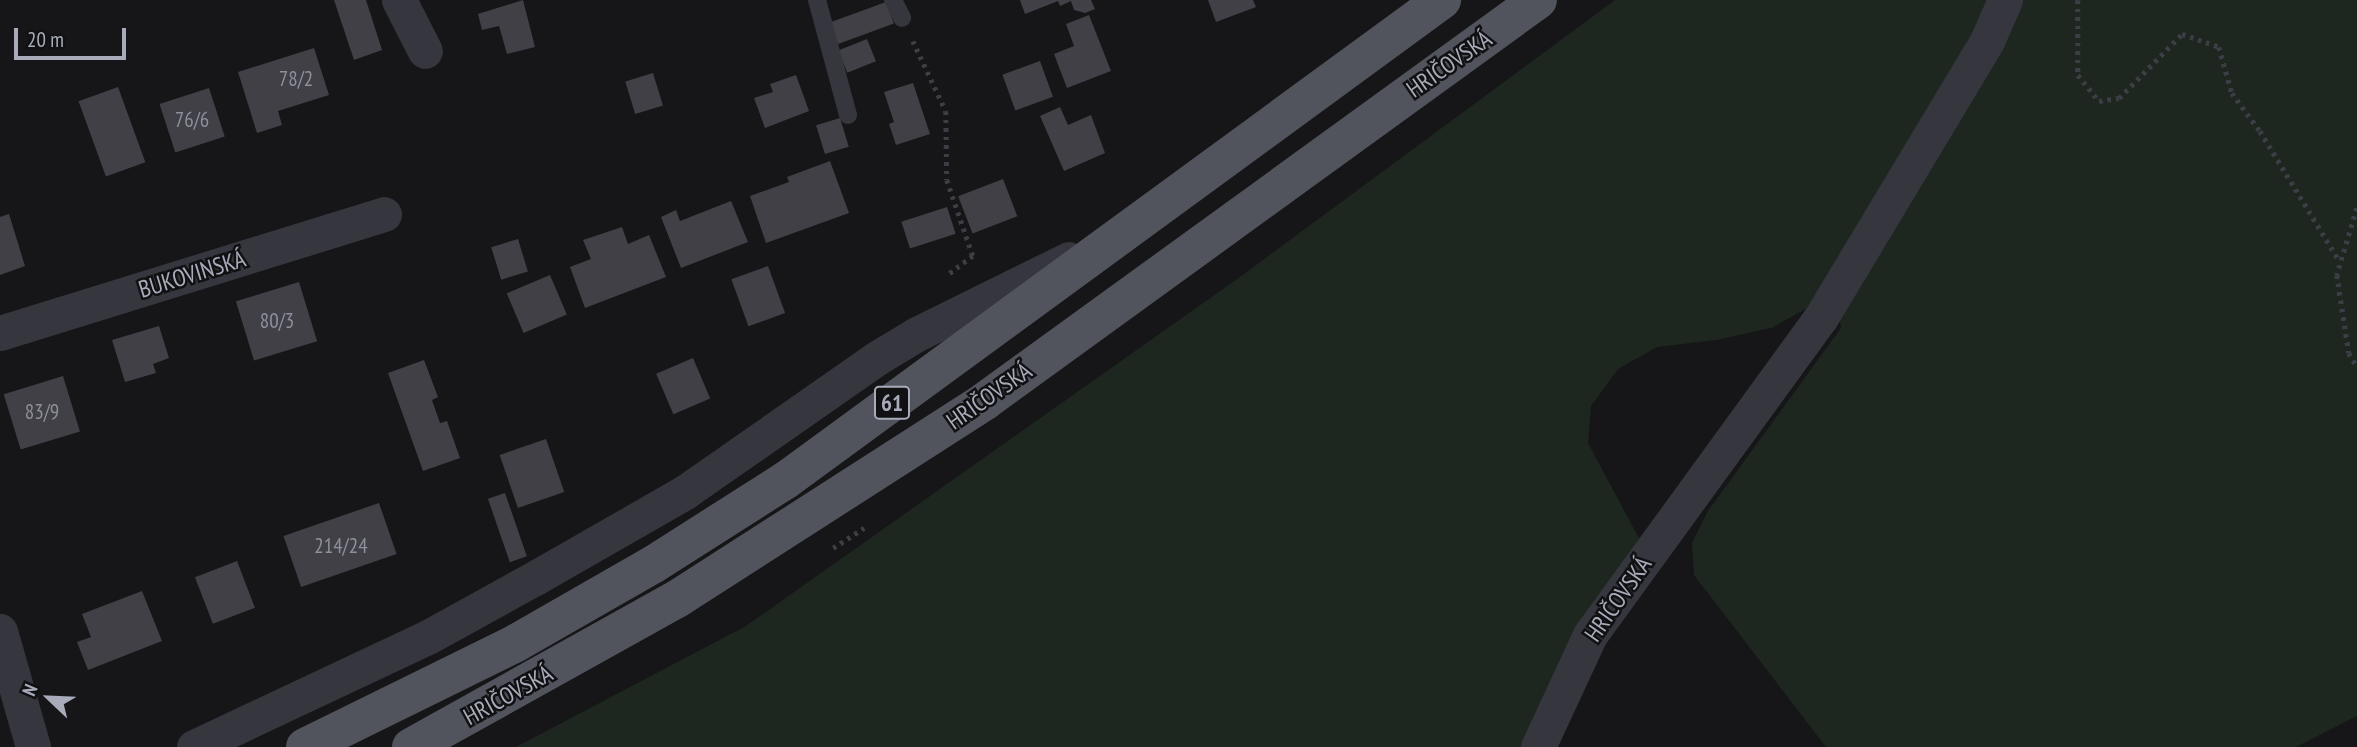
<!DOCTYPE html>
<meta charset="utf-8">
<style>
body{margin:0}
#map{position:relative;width:2357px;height:747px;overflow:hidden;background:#161618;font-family:"PT Sans Narrow",sans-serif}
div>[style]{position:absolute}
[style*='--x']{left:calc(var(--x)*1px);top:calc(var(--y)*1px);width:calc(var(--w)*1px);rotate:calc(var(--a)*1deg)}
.green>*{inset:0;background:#1d271f}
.building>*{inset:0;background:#404046;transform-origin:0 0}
.path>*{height:4.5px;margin-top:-2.25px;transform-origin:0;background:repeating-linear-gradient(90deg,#3c3e45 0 3.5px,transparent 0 8.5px)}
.lane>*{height:18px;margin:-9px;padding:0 9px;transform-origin:9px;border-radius:9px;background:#36373e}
.street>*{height:35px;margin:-17.5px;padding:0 17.5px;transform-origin:17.5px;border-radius:17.5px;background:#36373e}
.primary>*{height:38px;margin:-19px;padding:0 19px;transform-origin:19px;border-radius:19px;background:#52545d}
span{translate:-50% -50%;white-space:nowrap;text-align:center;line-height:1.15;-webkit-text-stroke:5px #111113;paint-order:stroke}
.number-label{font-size:21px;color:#8d909d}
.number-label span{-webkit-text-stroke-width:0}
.shield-label span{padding:2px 5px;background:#111113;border:2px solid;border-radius:5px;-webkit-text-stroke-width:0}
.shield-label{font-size:23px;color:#a7abba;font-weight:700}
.street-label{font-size:24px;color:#a7abba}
.north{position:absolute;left:14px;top:663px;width:70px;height:70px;-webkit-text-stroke:5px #111113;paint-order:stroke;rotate:293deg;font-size:19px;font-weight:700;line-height:28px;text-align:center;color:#a7abba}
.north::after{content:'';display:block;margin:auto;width:24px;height:32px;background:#a7abba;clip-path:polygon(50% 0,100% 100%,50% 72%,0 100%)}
.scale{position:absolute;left:14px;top:28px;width:112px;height:32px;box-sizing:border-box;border:4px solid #a7abba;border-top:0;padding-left:9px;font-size:21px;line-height:24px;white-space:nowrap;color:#a7abba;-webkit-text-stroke:5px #111113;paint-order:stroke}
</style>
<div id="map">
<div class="green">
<div style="clip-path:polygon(1615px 0,2357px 0,2357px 716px,2296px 747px,1826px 747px,1694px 575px,1692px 543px,1708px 511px,1841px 328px,1838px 307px,1811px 306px,1771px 328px,1716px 340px,1657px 347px,1618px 369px,1591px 406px,1588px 443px,1641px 542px,1522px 747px,516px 747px,746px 626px,1240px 277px)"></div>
</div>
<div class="building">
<div style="clip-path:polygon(334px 0,366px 0,382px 50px,354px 60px)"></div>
<div style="clip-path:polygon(523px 0,535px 47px,507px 54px,499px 26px,482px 30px,478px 14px)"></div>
<div style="clip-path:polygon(1020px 0,1091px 0,1095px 9px,1085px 13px,1074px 10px,1071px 1px,1060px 6px,1058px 1px,1025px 14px)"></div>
<div style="clip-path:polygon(1208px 0,1253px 0,1256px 7px,1216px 22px)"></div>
<div style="left:886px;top:2px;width:23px;height:60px;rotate:70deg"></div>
<div style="clip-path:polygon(1089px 15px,1111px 71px,1067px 88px,1054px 54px,1074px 46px,1066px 24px)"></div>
<div style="left:867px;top:39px;width:24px;height:31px;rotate:68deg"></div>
<div style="clip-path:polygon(314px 48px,329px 95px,278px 111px,282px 125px,257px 133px,238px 72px)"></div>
<div style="left:1040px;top:61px;width:38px;height:40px;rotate:70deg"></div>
<div style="left:653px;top:73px;width:34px;height:29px;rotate:73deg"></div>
<div style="clip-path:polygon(796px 75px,809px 111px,765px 128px,754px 98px,773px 92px,770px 84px)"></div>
<div style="clip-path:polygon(913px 83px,930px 134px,896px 145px,889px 124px,894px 122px,884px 92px)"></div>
<div style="left:118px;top:87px;width:80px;height:42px;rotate:70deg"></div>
<div style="left:209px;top:88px;width:51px;height:52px;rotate:72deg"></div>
<div style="clip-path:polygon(1060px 107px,1068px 125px,1091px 115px,1105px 153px,1064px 171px,1040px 116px)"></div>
<div style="left:840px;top:118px;width:30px;height:25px;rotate:73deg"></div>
<div style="clip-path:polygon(830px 161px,849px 213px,766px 243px,750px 196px,789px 182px,787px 177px)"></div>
<div style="left:1003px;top:179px;width:40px;height:48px;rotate:69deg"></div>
<div style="clip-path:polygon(731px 201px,748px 242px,681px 268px,661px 217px,676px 210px,680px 221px)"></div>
<div style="left:947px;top:207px;width:28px;height:48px;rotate:72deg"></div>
<div style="clip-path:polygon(9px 214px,25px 266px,0 275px,0 217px)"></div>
<div style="clip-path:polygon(622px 227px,628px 244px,649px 235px,666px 277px,585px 308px,570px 267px,591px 259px,583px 240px)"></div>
<div style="left:518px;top:239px;width:34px;height:28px;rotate:73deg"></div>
<div style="left:768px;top:266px;width:50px;height:39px;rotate:70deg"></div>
<div style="left:550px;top:275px;width:43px;height:47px;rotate:67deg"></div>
<div style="left:299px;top:282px;width:62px;height:66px;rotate:73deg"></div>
<div style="clip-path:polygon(159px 326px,169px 358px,153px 364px,156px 373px,125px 382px,112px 340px)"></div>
<div style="left:693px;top:358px;width:44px;height:40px;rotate:67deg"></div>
<div style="clip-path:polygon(424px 360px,438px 397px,432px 400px,440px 423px,447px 421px,460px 458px,423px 471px,388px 373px)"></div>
<div style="left:63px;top:376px;width:58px;height:62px;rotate:73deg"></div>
<div style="left:546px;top:439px;width:56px;height:49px;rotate:71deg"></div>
<div style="left:505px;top:493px;width:67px;height:18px;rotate:71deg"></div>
<div style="left:379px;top:503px;width:54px;height:101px;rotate:71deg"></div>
<div style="left:237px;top:561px;width:50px;height:45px;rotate:69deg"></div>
<div style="clip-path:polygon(142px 591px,162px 641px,88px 670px,77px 642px,91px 637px,82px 614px)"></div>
</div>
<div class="path">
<div style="--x:2078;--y:0;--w:75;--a:90"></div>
<div style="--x:2078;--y:75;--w:33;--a:51"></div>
<div style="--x:2099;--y:101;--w:20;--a:-9"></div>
<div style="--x:2119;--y:98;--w:90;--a:-45.5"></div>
<div style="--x:2182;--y:34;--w:39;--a:19"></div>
<div style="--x:2219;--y:47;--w:48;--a:74.2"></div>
<div style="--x:2232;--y:93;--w:47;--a:53.6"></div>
<div style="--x:2260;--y:131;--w:153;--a:58.6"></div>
<div style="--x:913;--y:41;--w:77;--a:64.8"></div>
<div style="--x:946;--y:111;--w:69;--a:89.2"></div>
<div style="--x:947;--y:180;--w:80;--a:71.1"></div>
<div style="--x:973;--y:256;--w:31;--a:143"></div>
<div style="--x:2357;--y:208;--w:70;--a:106.6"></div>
<div style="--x:2337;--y:275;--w:79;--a:81.3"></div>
<div style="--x:2349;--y:353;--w:16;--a:60"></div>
<div style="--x:833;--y:548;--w:37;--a:-33"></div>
</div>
<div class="lane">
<div style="--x:817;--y:0;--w:119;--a:74.9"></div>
<div style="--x:893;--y:0;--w:20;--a:63"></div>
</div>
<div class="street">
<div style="--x:399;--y:0;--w:57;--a:63"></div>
<div style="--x:0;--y:333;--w:402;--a:-17.2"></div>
<div style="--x:0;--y:631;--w:121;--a:74.1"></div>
<div style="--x:194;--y:747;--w:259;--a:-25.2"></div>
<div style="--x:428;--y:637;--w:122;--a:-28.9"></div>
<div style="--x:535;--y:578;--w:173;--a:-29.8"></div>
<div style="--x:685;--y:492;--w:234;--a:-34.9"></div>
<div style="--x:877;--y:358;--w:47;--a:-31"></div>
<div style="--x:917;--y:334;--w:169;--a:-26.3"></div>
<div style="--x:1538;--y:747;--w:123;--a:-65.1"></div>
<div style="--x:1590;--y:635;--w:391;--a:-54"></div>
<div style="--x:1820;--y:319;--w:324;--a:-59"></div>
<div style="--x:1987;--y:41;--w:45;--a:-66.3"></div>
</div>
<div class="primary">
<div style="--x:305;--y:747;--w:235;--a:-26.2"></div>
<div style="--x:516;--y:643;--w:159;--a:-29.8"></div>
<div style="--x:654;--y:564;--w:156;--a:-32.5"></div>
<div style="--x:786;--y:480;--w:813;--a:-36.19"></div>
<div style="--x:411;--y:747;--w:304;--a:-29.1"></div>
<div style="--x:677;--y:599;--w:366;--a:-32.7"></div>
<div style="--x:985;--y:401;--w:683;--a:-35.95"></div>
</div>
<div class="number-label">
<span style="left:296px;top:79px">78/2</span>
<span style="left:192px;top:120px">76/6</span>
<span style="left:277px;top:321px">80/3</span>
<span style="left:42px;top:412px">83/9</span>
<span style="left:341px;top:546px">214/24</span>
</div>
<div class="shield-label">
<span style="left:892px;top:403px">61</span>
</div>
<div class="street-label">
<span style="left:1449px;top:64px;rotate:-35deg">HRIČOVSKÁ</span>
<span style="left:192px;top:274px;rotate:-17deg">BUKOVINSKÁ</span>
<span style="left:989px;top:396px;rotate:-35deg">HRIČOVSKÁ</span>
<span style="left:1618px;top:599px;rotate:-55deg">HRIČOVSKÁ</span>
<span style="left:508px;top:695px;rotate:-29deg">HRIČOVSKÁ</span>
</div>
<div class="north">N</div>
<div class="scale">20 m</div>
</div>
